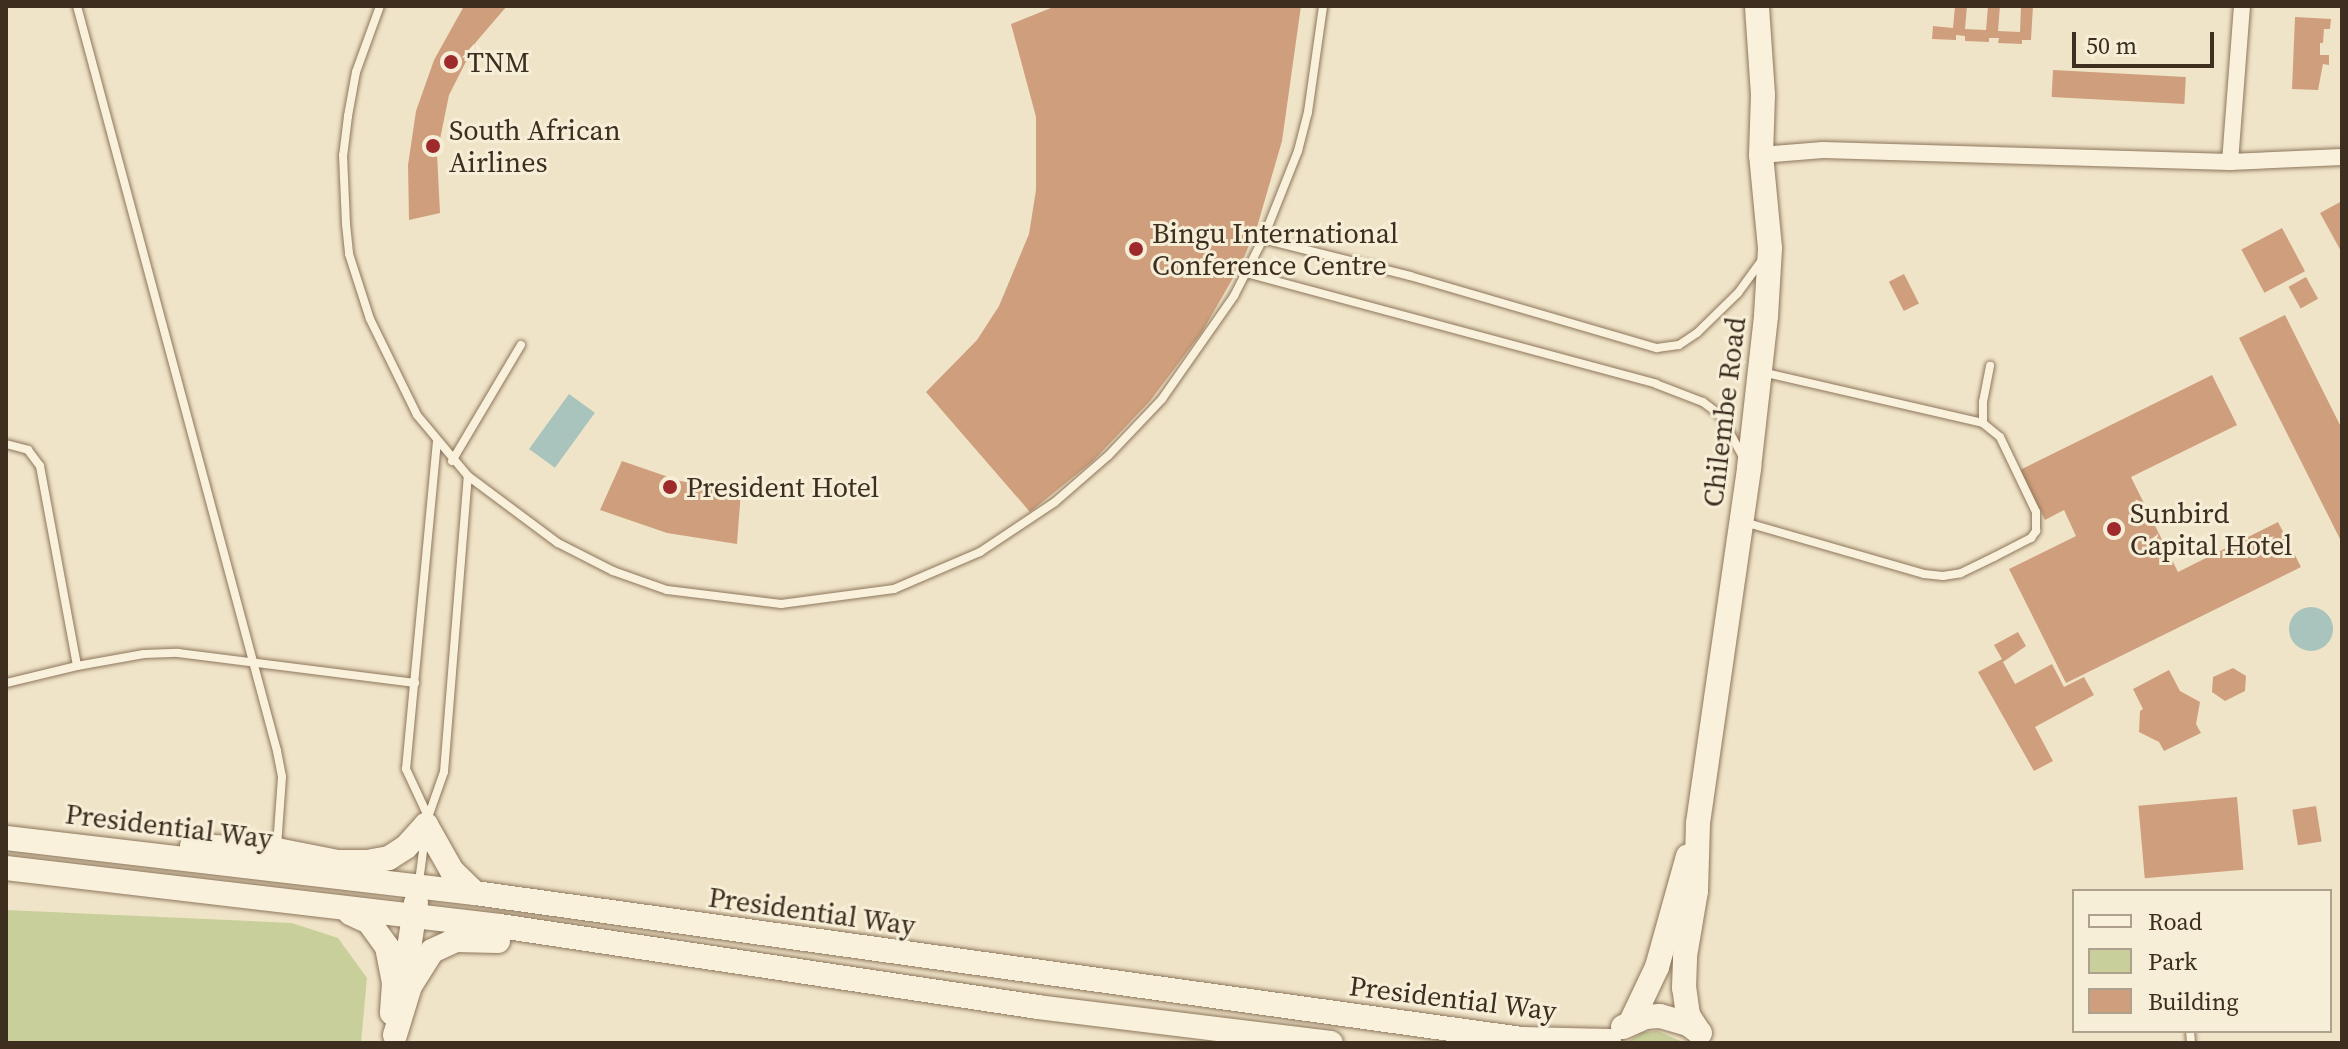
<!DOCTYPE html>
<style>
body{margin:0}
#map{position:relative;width:2348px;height:1049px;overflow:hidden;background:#f0e4c8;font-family:"Source Serif 4",serif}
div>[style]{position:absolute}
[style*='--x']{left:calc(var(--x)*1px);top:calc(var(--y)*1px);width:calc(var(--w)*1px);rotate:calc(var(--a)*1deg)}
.green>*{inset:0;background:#c9cf9b}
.water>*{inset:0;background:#a9c4bc;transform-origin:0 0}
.round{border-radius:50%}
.building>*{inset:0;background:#cf9f7d;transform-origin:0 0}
.roads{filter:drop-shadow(0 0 2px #8d765c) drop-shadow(0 0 2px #8d765c)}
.lane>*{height:8px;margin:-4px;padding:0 4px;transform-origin:4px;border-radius:4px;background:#faf1dc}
.street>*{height:16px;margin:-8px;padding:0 8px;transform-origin:8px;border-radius:8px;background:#faf1dc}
.secondary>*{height:24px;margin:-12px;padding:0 12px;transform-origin:12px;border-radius:12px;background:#faf1dc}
.dots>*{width:22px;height:22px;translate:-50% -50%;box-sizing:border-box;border:4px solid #f7eed8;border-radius:50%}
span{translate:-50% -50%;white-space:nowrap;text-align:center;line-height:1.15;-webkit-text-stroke:6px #f7eed8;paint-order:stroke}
.poi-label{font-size:28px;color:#3d2e20}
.left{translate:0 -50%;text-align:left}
.street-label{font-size:28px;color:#3d2e20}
.frame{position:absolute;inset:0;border:8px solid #3d2e20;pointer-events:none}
.legend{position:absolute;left:2072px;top:889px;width:260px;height:144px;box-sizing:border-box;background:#f7eed8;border:2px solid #ada18e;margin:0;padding:10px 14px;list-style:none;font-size:24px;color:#3d2e20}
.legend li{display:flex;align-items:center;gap:16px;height:40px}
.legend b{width:40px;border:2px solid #ada18e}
.scale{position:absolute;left:2072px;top:32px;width:142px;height:36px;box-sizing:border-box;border:4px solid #3d2e20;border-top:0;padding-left:10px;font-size:24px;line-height:28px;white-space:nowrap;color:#3d2e20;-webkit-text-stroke:6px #f7eed8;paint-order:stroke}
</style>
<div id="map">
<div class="green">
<div style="clip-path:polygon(6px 910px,292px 923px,338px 938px,367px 978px,361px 1043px,6px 1043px)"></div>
<div style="clip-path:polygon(1658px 1031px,1685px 1043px,1626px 1043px,1643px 1032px)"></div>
</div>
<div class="water">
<div style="left:569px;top:394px;width:32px;height:68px;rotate:36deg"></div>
<div class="round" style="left:2289px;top:607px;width:44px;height:44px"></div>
</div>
<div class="building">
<div style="clip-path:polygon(464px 6px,507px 6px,476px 42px,449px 95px,437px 154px,440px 213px,409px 220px,408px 165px,416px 111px,434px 60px)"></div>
<div style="clip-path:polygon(1056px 6px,1301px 6px,1282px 141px,1257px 227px,1241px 264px,1202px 332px,1150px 401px,1093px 461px,1030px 512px,926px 392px,977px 340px,999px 306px,1029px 234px,1036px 190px,1036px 117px,1011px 24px)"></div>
<div style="clip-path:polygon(1955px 6px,1967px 6px,1965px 29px,1986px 30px,1988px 6px,2000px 6px,1998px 31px,2020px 32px,2021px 6px,2033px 6px,2031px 40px,2022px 40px,2022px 44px,1998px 43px,1999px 38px,1989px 38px,1989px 42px,1965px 41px,1965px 36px,1956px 35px,1956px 40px,1932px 39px,1933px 26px,1953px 28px)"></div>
<div style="clip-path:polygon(2295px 17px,2331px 19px,2330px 29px,2324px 29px,2323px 43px,2320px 43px,2320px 55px,2329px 55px,2329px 65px,2323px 64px,2318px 90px,2292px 89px)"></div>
<div style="left:2053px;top:70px;width:133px;height:27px;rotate:3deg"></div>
<div style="clip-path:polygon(2342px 201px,2342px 253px,2320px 213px)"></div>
<div style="left:2282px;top:228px;width:49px;height:46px;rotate:62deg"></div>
<div style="left:1904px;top:274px;width:33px;height:17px;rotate:63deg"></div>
<div style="left:2306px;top:277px;width:25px;height:20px;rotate:61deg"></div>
<div style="clip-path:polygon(2285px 315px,2342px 429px,2342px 543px,2239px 338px)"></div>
<div style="clip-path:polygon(2212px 375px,2237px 425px,2131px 477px,2178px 572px,2278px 522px,2301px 567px,2066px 683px,2009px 569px,2076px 536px,2064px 510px,2045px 520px,2020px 470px)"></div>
<div style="clip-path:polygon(622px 461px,680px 481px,741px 491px,737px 544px,667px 533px,600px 510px)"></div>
<div style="clip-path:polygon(2018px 632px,2026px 646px,2003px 662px,2015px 684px,2052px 664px,2064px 687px,2084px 677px,2094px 695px,2035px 727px,2053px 761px,2034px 771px,1978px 672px,2002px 659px,1994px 645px)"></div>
<div style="clip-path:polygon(2233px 668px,2246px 676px,2245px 691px,2225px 701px,2212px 692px,2213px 677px)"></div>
<div style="clip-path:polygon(2169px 670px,2180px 691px,2200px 702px,2196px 724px,2201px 733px,2164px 751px,2159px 742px,2139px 732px,2140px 711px,2143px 709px,2133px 689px)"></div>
<div style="left:2237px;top:797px;width:73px;height:99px;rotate:85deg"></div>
<div style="left:2316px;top:806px;width:36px;height:24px;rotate:81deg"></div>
</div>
<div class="roads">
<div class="lane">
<div style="--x:77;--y:6;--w:771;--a:74.97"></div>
<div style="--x:277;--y:751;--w:26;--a:79"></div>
<div style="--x:282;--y:777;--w:69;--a:94.1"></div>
<div style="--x:380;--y:6;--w:70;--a:110"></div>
<div style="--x:356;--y:72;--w:45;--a:100.3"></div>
<div style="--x:348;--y:116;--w:39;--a:97"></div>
<div style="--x:343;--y:155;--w:69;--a:87.5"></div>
<div style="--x:346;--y:224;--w:30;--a:84"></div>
<div style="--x:349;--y:254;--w:68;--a:72.1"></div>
<div style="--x:370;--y:319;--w:107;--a:63.9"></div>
<div style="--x:417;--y:415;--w:80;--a:50.1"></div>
<div style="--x:468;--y:476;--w:112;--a:36.7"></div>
<div style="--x:558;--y:543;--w:62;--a:27"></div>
<div style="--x:613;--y:571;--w:57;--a:19.4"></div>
<div style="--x:667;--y:590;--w:115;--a:7"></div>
<div style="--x:781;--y:604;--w:114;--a:-7.6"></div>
<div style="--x:894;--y:589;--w:94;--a:-23.3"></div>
<div style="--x:980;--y:552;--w:90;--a:-33.7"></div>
<div style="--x:1055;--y:502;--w:70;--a:-41"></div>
<div style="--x:1108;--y:456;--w:79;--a:-46.5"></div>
<div style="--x:1162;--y:399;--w:126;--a:-55"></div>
<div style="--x:1234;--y:296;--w:64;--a:-63"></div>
<div style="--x:1263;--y:239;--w:95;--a:-68.3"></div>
<div style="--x:1298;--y:151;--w:40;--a:-75.6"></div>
<div style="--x:1308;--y:112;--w:107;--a:-81.9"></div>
<div style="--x:1263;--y:239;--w:152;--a:14.1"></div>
<div style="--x:1410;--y:276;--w:257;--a:16.3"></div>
<div style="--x:1657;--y:348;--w:22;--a:-8"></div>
<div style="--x:1679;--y:345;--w:22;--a:-34"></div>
<div style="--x:1697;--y:333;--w:57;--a:-44.3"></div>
<div style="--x:1738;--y:293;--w:41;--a:-54"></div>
<div style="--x:1246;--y:273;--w:425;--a:15.1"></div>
<div style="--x:1656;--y:384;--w:50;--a:21"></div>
<div style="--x:1703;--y:402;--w:21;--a:37"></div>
<div style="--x:1720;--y:415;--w:48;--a:61.3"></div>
<div style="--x:1983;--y:423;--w:21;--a:-90"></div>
<div style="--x:1983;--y:402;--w:37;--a:-79"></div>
<div style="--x:6;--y:444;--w:23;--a:15"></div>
<div style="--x:28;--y:450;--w:20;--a:53"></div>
<div style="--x:40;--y:466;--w:203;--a:79.5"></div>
<div style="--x:77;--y:666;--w:73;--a:166.5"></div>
<div style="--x:452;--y:461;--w:135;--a:-59.3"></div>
<div style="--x:1744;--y:522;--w:187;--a:16.1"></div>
<div style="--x:1924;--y:574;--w:19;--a:6"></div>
<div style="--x:1943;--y:576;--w:18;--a:-9"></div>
<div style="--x:1961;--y:573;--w:37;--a:-26"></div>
<div style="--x:1994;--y:557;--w:42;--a:-27.2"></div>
<div style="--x:2031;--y:538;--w:9;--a:-54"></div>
<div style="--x:2036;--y:531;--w:19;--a:-90"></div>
<div style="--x:2036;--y:512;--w:83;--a:-115.6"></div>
<div style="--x:2000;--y:437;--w:22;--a:-141"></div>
<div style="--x:1983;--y:423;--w:227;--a:-167"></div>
<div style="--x:77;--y:666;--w:68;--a:-10.2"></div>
<div style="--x:144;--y:654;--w:34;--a:-2"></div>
<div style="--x:178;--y:653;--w:239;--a:7.2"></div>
<div style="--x:427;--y:814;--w:50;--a:-115"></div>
<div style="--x:406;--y:769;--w:328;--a:-84.6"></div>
<div style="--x:426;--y:823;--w:54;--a:-70.6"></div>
<div style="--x:444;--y:772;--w:297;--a:-85.4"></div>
<div style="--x:419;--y:882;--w:46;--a:-82.6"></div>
<div style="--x:2190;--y:1031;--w:12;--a:85"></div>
</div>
<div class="street">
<div style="--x:1761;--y:155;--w:62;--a:-4.6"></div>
<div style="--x:1823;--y:150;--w:407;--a:1.7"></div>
<div style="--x:2230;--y:162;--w:112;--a:-2.6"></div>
<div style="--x:2230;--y:162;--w:156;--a:-85.6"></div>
</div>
<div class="secondary">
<div style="--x:6;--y:838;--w:472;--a:6.7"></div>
<div style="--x:475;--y:893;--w:1057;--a:7.94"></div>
<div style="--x:1522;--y:1039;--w:87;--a:1.3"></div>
<div style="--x:192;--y:846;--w:85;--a:2.7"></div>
<div style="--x:277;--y:850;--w:62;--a:11.1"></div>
<div style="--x:338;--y:862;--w:29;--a:0"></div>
<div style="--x:367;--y:862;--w:22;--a:-10"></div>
<div style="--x:389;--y:858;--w:20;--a:-33"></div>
<div style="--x:406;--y:847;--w:30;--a:-48"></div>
<div style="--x:426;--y:825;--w:53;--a:60.5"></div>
<div style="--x:452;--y:871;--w:32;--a:44"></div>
<div style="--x:6;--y:868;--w:497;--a:6.7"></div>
<div style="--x:500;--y:926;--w:544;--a:8.56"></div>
<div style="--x:1038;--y:1007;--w:295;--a:7"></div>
<div style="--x:350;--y:913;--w:21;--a:25"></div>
<div style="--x:369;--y:922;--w:31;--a:54"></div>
<div style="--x:387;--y:947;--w:37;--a:79"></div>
<div style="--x:394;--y:983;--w:30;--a:94"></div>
<div style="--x:404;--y:981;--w:79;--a:-81.3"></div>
<div style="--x:1631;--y:1022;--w:61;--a:-64.7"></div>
<div style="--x:1657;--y:967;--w:115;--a:-74.4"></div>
<div style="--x:1623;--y:1027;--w:24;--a:-24"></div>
<div style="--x:1645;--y:1017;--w:15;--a:-4"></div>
<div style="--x:1660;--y:1016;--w:29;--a:16"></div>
<div style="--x:1688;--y:1024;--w:15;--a:37"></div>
<div style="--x:1699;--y:1032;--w:20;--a:-123"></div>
<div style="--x:1688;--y:1015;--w:27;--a:-98"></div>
<div style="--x:1684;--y:988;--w:32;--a:-88"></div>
<div style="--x:1685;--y:956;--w:66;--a:-80.4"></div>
<div style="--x:1696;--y:891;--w:68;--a:-88.3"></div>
<div style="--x:1698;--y:823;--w:359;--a:-81.8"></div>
<div style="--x:1749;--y:468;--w:153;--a:-83.6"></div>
<div style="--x:1766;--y:316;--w:68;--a:-86.6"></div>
<div style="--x:1770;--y:248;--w:93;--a:-95.5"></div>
<div style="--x:1761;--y:155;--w:60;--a:-88.1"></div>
<div style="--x:1763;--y:95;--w:89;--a:-93.9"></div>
<div style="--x:395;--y:1035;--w:51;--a:-73"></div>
<div style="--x:410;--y:986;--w:41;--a:-57.8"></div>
<div style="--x:432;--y:951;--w:26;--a:-25"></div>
<div style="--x:456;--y:940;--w:42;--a:1.4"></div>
</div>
</div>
<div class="dots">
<div style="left:451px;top:62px;background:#9e2a2b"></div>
<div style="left:433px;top:146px;background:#9e2a2b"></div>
<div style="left:1136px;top:249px;background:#9e2a2b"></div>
<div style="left:670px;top:487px;background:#9e2a2b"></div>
<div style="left:2114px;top:529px;background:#9e2a2b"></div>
</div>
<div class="poi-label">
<span class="left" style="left:467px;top:62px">TNM</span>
<span class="left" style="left:449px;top:146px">South African<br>Airlines</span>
<span class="left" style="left:1152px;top:249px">Bingu International<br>Conference Centre</span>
<span class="left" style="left:686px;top:487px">President Hotel</span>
<span class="left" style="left:2130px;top:529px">Sunbird<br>Capital Hotel</span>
</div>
<div class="street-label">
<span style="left:1724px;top:412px;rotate:-83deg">Chilembe Road</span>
<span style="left:169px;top:826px;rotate:7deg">Presidential Way</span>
<span style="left:812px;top:911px;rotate:8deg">Presidential Way</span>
<span style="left:1453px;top:998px;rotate:7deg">Presidential Way</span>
</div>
<div class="frame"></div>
<ul class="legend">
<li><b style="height:10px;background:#faf1dc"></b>Road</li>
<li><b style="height:22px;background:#c9cf9b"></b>Park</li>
<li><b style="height:22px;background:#cf9f7d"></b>Building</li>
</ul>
<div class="scale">50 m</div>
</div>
